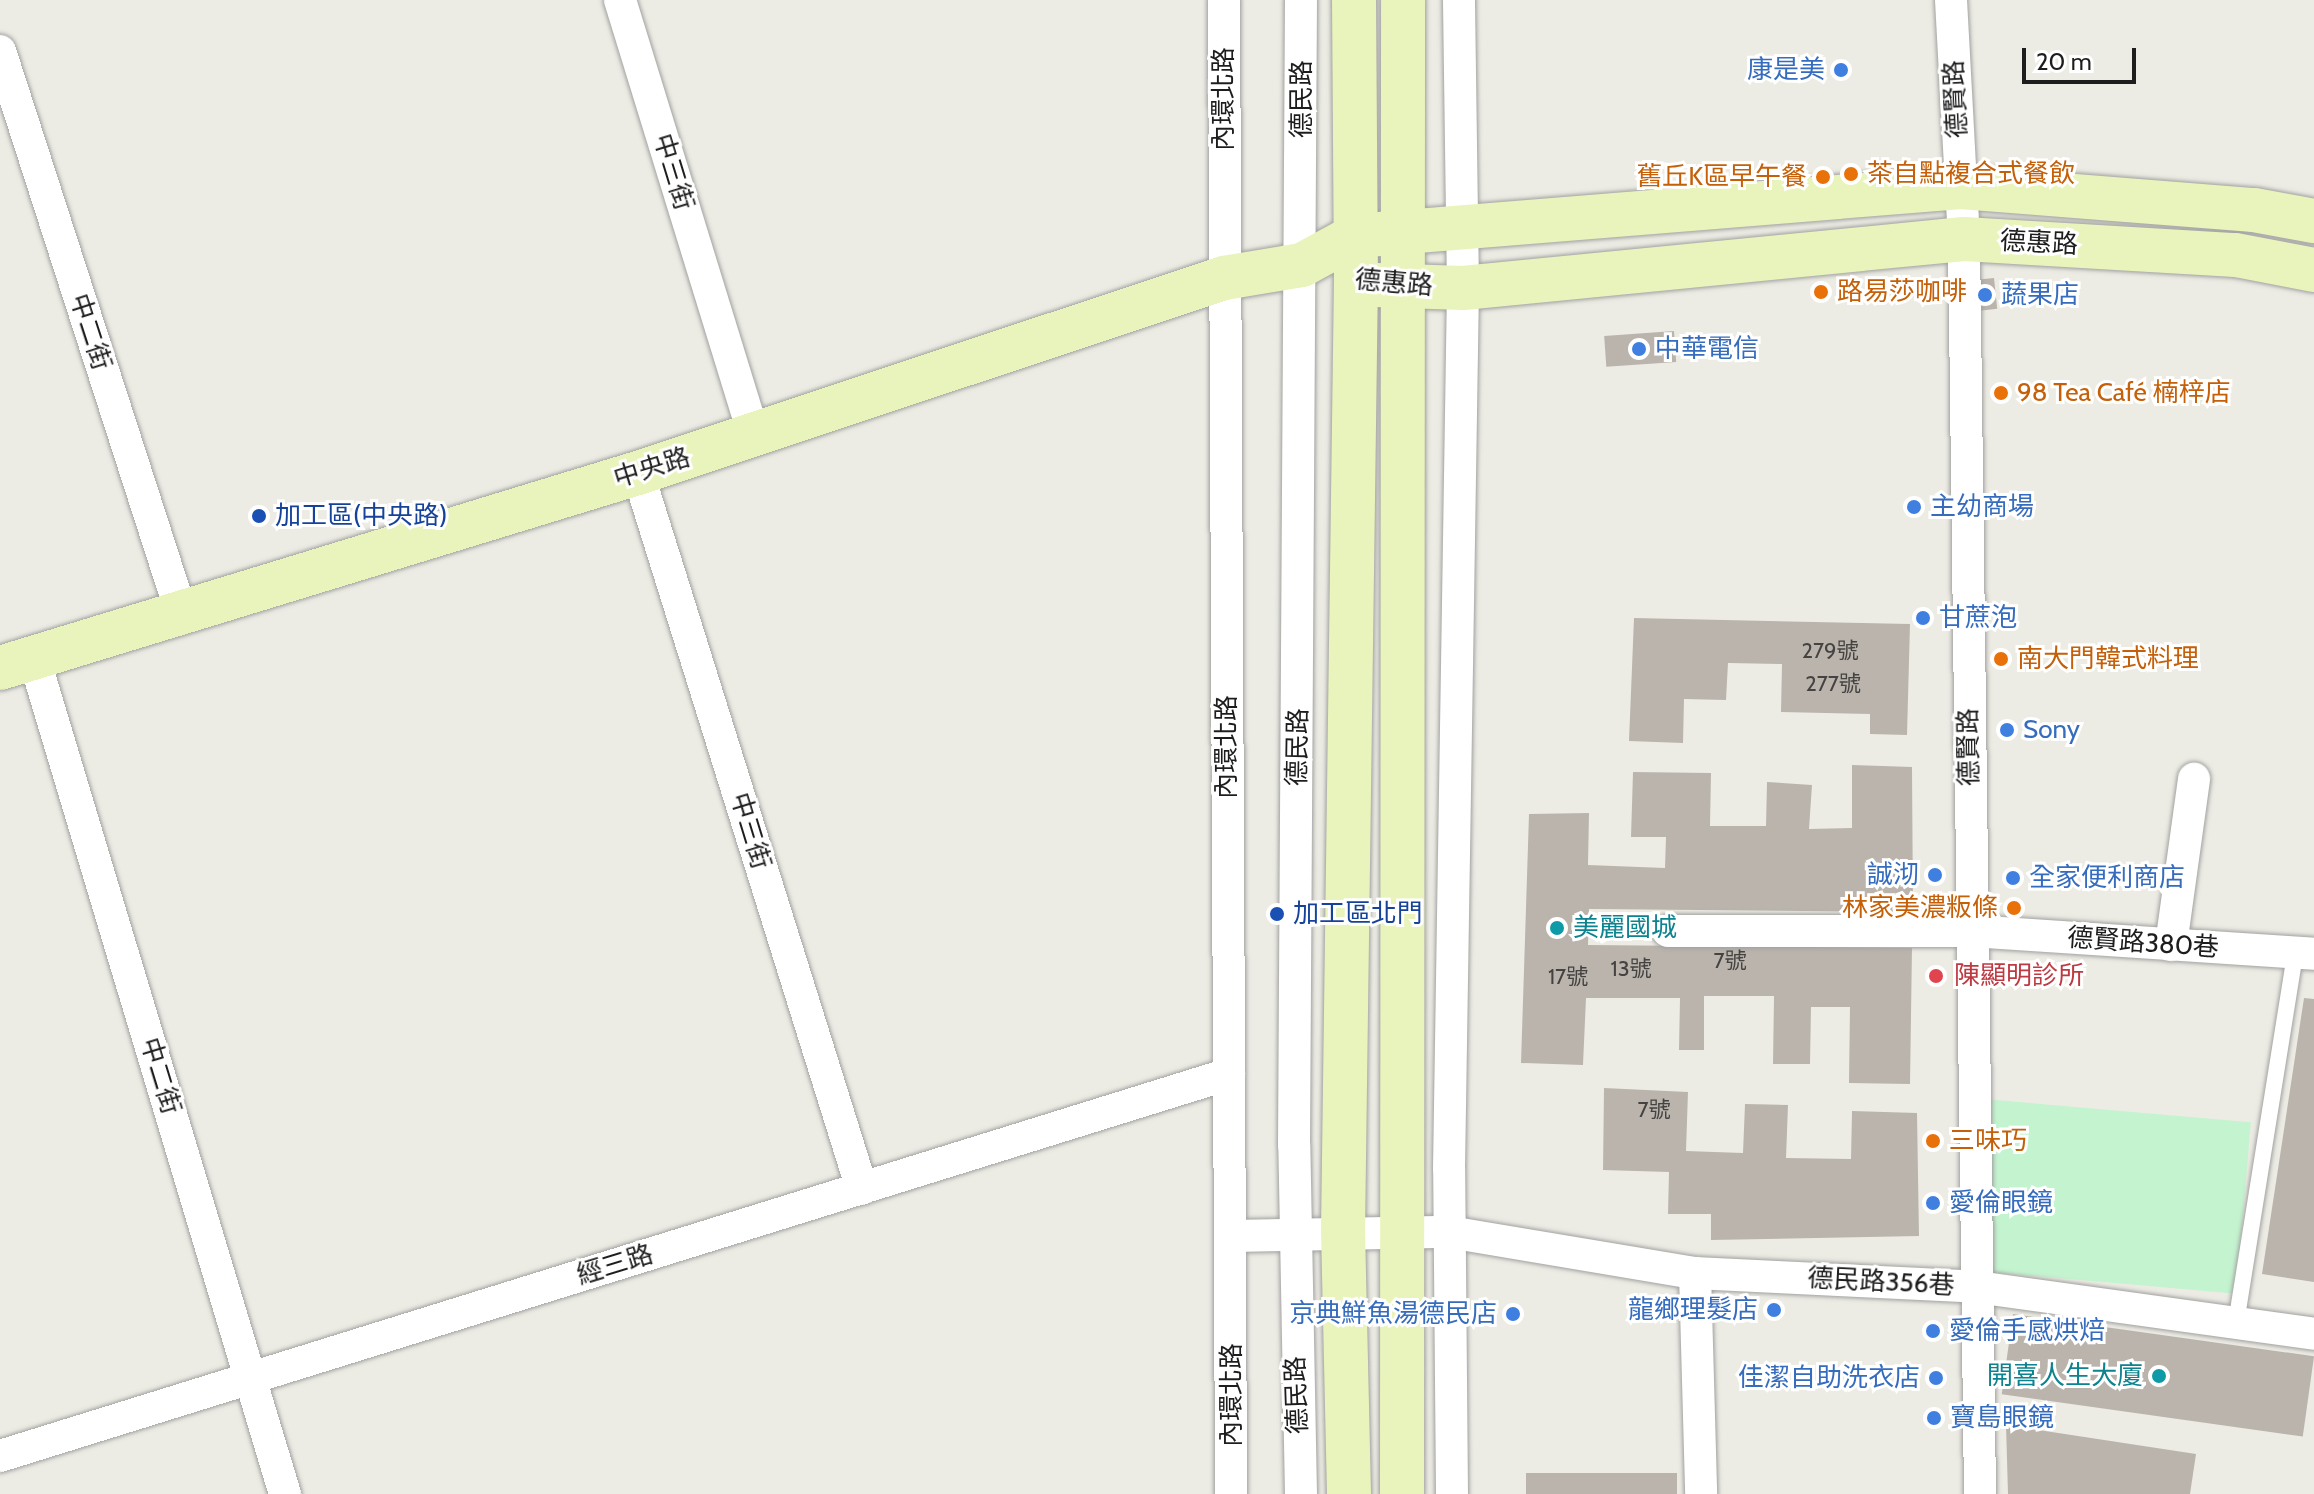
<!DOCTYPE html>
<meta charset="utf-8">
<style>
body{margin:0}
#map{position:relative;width:2314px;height:1494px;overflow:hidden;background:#edece4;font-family:Cabin,"Noto Sans TC",sans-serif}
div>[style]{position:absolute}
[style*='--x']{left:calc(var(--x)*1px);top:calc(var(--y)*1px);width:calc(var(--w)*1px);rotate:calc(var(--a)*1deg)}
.park>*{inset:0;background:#c4f4cf;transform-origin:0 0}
.building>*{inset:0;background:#bab4ad;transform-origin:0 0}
.roads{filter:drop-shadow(0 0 2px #a1a1a1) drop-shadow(0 0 2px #a1a1a1)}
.lane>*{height:16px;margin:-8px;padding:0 8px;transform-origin:8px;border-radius:8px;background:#fff}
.street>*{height:32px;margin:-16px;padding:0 16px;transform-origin:16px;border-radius:16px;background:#fff}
.secondary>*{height:44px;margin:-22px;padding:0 22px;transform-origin:22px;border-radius:22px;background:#e9f4bc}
.dots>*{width:22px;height:22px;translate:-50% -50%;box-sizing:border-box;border:4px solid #fff;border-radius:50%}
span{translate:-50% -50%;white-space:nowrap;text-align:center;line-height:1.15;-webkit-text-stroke:6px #fff;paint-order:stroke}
.number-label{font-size:22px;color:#444341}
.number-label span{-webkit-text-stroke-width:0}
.shop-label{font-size:26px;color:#366cbe}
.right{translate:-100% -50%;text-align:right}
.left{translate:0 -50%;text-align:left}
.street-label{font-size:26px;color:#1d1d1d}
.food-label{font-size:26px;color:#c56008}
.transit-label{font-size:26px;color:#164399}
.culture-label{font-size:26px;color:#0d838f}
.health-label{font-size:26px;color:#be3a42}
.scale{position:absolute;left:2022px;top:48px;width:114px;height:36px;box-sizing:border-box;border:4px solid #1d1d1d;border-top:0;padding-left:10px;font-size:24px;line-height:28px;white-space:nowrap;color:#1d1d1d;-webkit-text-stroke:6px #fff;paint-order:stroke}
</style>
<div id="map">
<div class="park">
<div style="left:1984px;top:1099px;width:268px;height:172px;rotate:5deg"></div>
</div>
<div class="building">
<div style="left:1994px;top:278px;width:31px;height:22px;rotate:84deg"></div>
<div style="left:1674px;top:331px;width:31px;height:70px;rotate:86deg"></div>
<div style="clip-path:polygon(1634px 618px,1910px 624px,1907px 735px,1870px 734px,1870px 714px,1781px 712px,1782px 664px,1728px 663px,1726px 700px,1684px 699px,1683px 743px,1629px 741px)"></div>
<div style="clip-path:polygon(1852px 765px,1912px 767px,1913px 912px,1589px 909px,1588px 945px,1912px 948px,1910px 1084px,1849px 1083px,1850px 1007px,1811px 1007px,1810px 1064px,1773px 1064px,1774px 996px,1704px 996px,1704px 1050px,1679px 1050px,1680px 998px,1586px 998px,1583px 1065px,1521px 1063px,1529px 814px,1589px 813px,1588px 865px,1665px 868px,1666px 837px,1631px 837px,1633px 772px,1711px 773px,1710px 826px,1766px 826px,1767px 782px,1812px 785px,1809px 829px,1852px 828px)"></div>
<div style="clip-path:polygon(2304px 998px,2314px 999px,2314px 1282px,2262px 1274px)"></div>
<div style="clip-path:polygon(1604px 1088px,1688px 1092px,1686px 1151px,1743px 1153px,1745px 1104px,1788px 1105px,1786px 1158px,1851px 1159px,1852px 1111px,1917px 1113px,1919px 1236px,1711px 1240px,1711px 1214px,1668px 1214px,1669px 1172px,1603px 1170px)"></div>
<div style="left:2013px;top:1314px;width:304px;height:81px;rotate:8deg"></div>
<div style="clip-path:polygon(2006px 1425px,2196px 1454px,2190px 1494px,2008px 1494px)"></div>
<div style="left:1677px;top:1473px;width:21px;height:151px;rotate:90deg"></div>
</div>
<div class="roads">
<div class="lane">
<div style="--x:2236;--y:1323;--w:375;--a:-80.9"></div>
</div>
<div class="street">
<div style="--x:620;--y:0;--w:456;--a:72.9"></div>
<div style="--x:1224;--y:0;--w:1494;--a:89.73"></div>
<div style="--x:1951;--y:0;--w:239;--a:86.9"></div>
<div style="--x:1964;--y:239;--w:1255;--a:89.27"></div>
<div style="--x:0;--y:51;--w:589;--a:72.12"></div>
<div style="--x:638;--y:473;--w:750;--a:72.63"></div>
<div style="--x:34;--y:658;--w:873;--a:73.29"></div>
<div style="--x:1668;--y:931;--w:303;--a:0"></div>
<div style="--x:1971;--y:931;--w:344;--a:3.8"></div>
<div style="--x:2171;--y:945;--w:168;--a:-82.1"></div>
<div style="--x:1232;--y:1236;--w:217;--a:-1.1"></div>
<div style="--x:1449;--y:1232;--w:249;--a:9.5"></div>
<div style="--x:1695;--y:1273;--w:282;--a:2.8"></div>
<div style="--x:1977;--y:1287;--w:340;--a:7.9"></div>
<div style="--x:1695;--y:1273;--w:221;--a:88.4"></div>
<div style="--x:0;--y:1456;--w:1287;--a:-17.27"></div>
<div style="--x:1301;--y:1494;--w:349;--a:-91.1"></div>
<div style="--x:1294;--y:1145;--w:1145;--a:-89.65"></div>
<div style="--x:1452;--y:1494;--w:325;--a:-90.5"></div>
<div style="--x:1449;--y:1169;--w:881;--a:-89.09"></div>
<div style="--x:1463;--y:288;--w:288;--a:-90.8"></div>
</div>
<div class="secondary">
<div style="--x:1377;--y:285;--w:86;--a:2"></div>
<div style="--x:1463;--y:288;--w:503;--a:-5.59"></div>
<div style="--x:1964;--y:239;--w:272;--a:3.4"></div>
<div style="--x:2236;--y:255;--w:79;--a:10.9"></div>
<div style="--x:0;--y:668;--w:667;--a:-17"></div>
<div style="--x:638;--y:473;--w:618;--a:-18.41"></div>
<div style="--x:1224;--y:278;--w:79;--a:-9.5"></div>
<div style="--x:1302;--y:265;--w:60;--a:-28.7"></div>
<div style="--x:1355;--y:236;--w:608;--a:-4.62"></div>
<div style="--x:1961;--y:187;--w:294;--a:4.5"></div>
<div style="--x:2254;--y:210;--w:61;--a:10.4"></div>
<div style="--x:1349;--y:1494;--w:262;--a:-91.3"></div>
<div style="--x:1343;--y:1232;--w:949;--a:-89.22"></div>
<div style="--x:1356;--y:283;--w:283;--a:-90.4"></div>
<div style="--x:1402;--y:1494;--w:1494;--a:-89.96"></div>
</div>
</div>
<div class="dots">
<div style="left:1841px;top:70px;background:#3f7fe0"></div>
<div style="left:1851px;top:174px;background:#e8710a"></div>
<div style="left:1823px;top:177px;background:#e8710a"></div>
<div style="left:1821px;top:292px;background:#e8710a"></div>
<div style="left:1985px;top:295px;background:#3f7fe0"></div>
<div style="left:1639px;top:349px;background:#3f7fe0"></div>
<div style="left:2001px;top:393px;background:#e8710a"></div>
<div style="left:1914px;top:507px;background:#3f7fe0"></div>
<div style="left:259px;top:516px;background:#1a4fb4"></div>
<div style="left:1923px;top:618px;background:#3f7fe0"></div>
<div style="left:2001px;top:659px;background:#e8710a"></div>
<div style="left:2007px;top:730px;background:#3f7fe0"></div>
<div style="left:1935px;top:875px;background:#3f7fe0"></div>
<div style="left:2013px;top:878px;background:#3f7fe0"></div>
<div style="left:2014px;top:908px;background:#e8710a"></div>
<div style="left:1277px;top:914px;background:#1a4fb4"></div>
<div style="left:1557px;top:928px;background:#0f9aa8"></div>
<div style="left:1936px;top:976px;background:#e0444e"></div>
<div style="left:1933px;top:1141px;background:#e8710a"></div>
<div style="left:1933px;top:1203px;background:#3f7fe0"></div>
<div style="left:1774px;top:1310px;background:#3f7fe0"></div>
<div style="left:1513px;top:1314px;background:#3f7fe0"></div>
<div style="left:1933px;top:1331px;background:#3f7fe0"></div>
<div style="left:2159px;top:1376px;background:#0f9aa8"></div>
<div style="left:1936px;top:1378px;background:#3f7fe0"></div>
<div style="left:1934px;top:1418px;background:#3f7fe0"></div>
</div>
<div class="number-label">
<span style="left:1830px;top:651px">279號</span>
<span style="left:1833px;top:684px">277號</span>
<span style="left:1730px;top:961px">7號</span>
<span style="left:1631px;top:969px">13號</span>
<span style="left:1568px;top:977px">17號</span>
<span style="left:1654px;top:1110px">7號</span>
</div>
<div class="shop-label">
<span class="right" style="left:1825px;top:70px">康是美</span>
<span class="left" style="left:2001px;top:295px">蔬果店</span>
<span class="left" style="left:1655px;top:349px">中華電信</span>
<span class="left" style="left:1930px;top:507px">主幼商場</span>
<span class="left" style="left:1939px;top:618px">甘蔗泡</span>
<span class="left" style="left:2023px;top:730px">Sony</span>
<span class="right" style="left:1919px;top:875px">誠沏</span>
<span class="left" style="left:2029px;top:878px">全家便利商店</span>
<span class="left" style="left:1949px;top:1203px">愛倫眼鏡</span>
<span class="right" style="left:1758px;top:1310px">龍鄉理髮店</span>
<span class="right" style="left:1497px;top:1314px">京典鮮魚湯德民店</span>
<span class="left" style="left:1949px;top:1331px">愛倫手感烘焙</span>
<span class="right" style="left:1920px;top:1378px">佳潔自助洗衣店</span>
<span class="left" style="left:1950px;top:1418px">寶島眼鏡</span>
</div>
<div class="street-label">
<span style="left:1224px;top:99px;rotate:-90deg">內環北路</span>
<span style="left:1302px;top:99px;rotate:-90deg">德民路</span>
<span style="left:1956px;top:99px;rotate:-93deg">德賢路</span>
<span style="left:673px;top:172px;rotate:73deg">中三街</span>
<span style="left:2039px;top:243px;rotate:3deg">德惠路</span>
<span style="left:1394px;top:283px;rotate:5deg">德惠路</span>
<span style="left:90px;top:332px;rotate:72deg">中二街</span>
<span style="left:652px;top:468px;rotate:-17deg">中央路</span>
<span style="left:1227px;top:747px;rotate:-90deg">內環北路</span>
<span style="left:1298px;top:747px;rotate:-89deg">德民路</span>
<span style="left:1969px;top:747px;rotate:-91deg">德賢路</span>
<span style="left:750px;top:831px;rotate:73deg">中三街</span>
<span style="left:2143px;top:943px;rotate:4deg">德賢路380巷</span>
<span style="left:160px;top:1076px;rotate:73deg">中二街</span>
<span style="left:615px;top:1265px;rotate:-17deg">經三路</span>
<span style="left:1881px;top:1282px;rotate:3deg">德民路356巷</span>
<span style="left:1232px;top:1395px;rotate:-90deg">內環北路</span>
<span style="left:1297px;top:1395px;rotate:-92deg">德民路</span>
</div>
<div class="food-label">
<span class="left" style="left:1867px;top:174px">茶自點複合式餐飲</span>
<span class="right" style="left:1807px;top:177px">舊丘K區早午餐</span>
<span class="left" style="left:1837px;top:292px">路易莎咖啡</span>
<span class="left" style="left:2017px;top:393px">98 Tea Café 楠梓店</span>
<span class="left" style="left:2017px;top:659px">南大門韓式料理</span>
<span class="right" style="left:1998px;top:908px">林家美濃粄條</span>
<span class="left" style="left:1949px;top:1141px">三味巧</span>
</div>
<div class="transit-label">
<span class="left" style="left:275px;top:516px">加工區(中央路)</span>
<span class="left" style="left:1293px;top:914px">加工區北門</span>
</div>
<div class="culture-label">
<span class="left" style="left:1573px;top:928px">美麗國城</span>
<span class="right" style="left:2143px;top:1376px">開喜人生大廈</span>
</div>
<div class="health-label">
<span class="left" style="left:1954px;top:976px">陳顯明診所</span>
</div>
<div class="scale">20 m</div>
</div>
